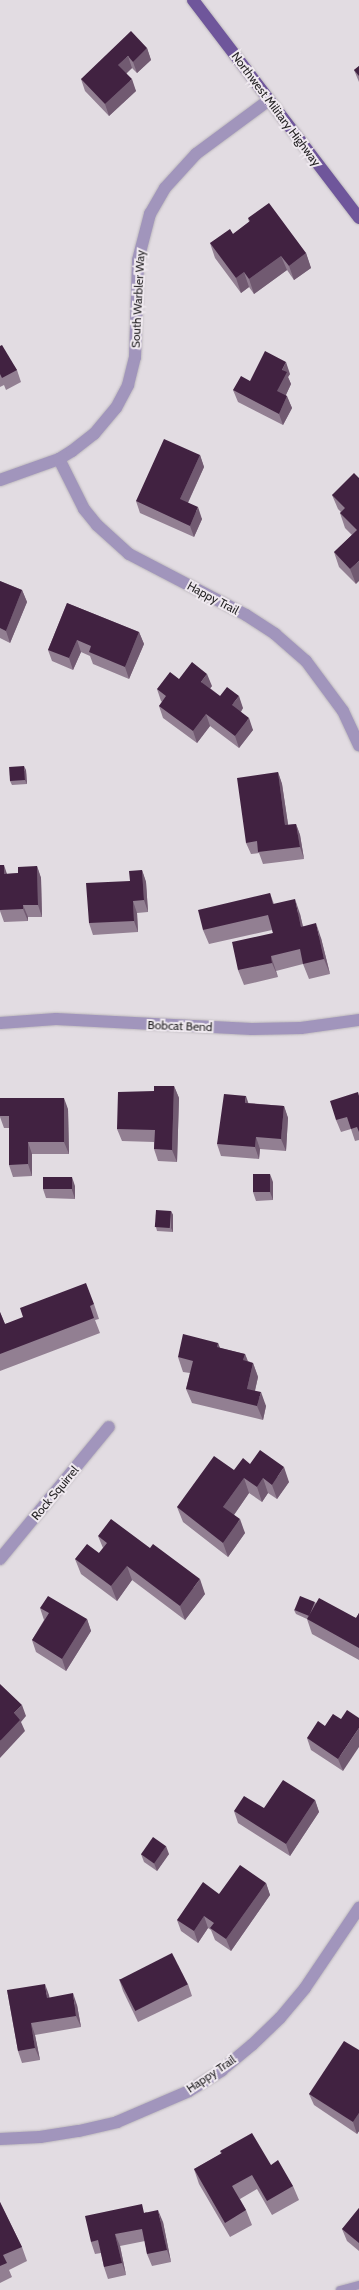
<!DOCTYPE html>
<style>
body{margin:0}
#map{position:relative;width:359px;height:2290px;overflow:hidden;background:#e2dce2;font-family:Cabin,sans-serif}
div>[style]{position:absolute}
[style*='--x']{left:calc(var(--x)*1px);top:calc(var(--y)*1px);width:calc(var(--w)*1px);rotate:calc(var(--a)*1deg)}
.roads{filter:drop-shadow(0 0 1px #bcb7bc) drop-shadow(0 0 1px #bcb7bc)}
.lane>*{height:8px;margin:-4px;padding:0 4px;transform-origin:4px;border-radius:4px;background:#a195bc}
.street>*{height:12px;margin:-6px;padding:0 6px;transform-origin:6px;border-radius:6px;background:#a195bc}
.primary>*{height:12px;margin:-6px;padding:0 6px;transform-origin:6px;border-radius:6px;background:#6f569b}
.wall>*{inset:0;background:#927f92}
.shaded-wall>*{inset:0;background:#715a71}
.building>*{inset:0;background:#412241;transform-origin:0 0}
span{translate:-50% -50%;white-space:nowrap;text-align:center;line-height:1.15;-webkit-text-stroke:4px #efe9ef;paint-order:stroke}
.street-label{font-size:12px;color:#262426}
</style>
<div id="map">
<div class="roads">
<div class="lane">
<div style="--x:340;--y:2290;--w:20;--a:-15"></div>
</div>
<div class="street">
<div style="--x:59;--y:459;--w:56;--a:63.4"></div>
<div style="--x:84;--y:509;--w:21;--a:51"></div>
<div style="--x:97;--y:525;--w:43;--a:42.2"></div>
<div style="--x:129;--y:554;--w:132;--a:27.5"></div>
<div style="--x:246;--y:615;--w:35;--a:33"></div>
<div style="--x:275;--y:634;--w:41;--a:41.1"></div>
<div style="--x:306;--y:661;--w:62;--a:53.5"></div>
<div style="--x:343;--y:711;--w:38;--a:65"></div>
<div style="--x:0;--y:480;--w:63;--a:-19.6"></div>
<div style="--x:59;--y:459;--w:15;--a:-32"></div>
<div style="--x:72;--y:451;--w:28;--a:-38"></div>
<div style="--x:94;--y:434;--w:34;--a:-50"></div>
<div style="--x:116;--y:408;--w:26;--a:-62"></div>
<div style="--x:128;--y:385;--w:29;--a:-76"></div>
<div style="--x:135;--y:357;--w:97;--a:-88.2"></div>
<div style="--x:138;--y:260;--w:48;--a:-75.4"></div>
<div style="--x:150;--y:214;--w:30;--a:-60"></div>
<div style="--x:165;--y:188;--w:46;--a:-47.6"></div>
<div style="--x:196;--y:154;--w:91;--a:-36.5"></div>
<div style="--x:0;--y:1023;--w:56;--a:-4.1"></div>
<div style="--x:56;--y:1019;--w:196;--a:2.9"></div>
<div style="--x:252;--y:1029;--w:49;--a:-1.2"></div>
<div style="--x:301;--y:1028;--w:59;--a:-7.9"></div>
<div style="--x:0;--y:1559;--w:171;--a:-50.5"></div>
<div style="--x:0;--y:2139;--w:40;--a:-2.9"></div>
<div style="--x:40;--y:2137;--w:39;--a:-9"></div>
<div style="--x:79;--y:2131;--w:39;--a:-13"></div>
<div style="--x:117;--y:2122;--w:78;--a:-23.3"></div>
<div style="--x:189;--y:2091;--w:39;--a:-32"></div>
<div style="--x:222;--y:2070;--w:39;--a:-40"></div>
<div style="--x:252;--y:2045;--w:39;--a:-44"></div>
<div style="--x:280;--y:2018;--w:39;--a:-50"></div>
<div style="--x:305;--y:1988;--w:97;--a:-56"></div>
</div>
<div class="primary">
<div style="--x:193;--y:0;--w:274;--a:52.7"></div>
</div>
</div>
<div class="wall">
<div style="clip-path:polygon(147px 48px,151px 60px,137px 73px,132px 68px,126px 73px,136px 91px,109px 116px,85px 91px,81px 79px)"></div>
<div style="clip-path:polygon(359px 66px,359px 82px,354px 70px)"></div>
<div style="clip-path:polygon(248px 218px,306px 253px,311px 268px,294px 280px,287px 270px,254px 294px,249px 287px,241px 293px,215px 258px,210px 243px,233px 234px,249px 222px)"></div>
<div style="clip-path:polygon(0 346px,17px 370px,21px 382px,6px 390px,4px 385px,0 387px)"></div>
<div style="clip-path:polygon(290px 374px,288px 377px,291px 384px,286px 395px,292px 408px,283px 425px,238px 402px,233px 390px,250px 381px)"></div>
<div style="clip-path:polygon(200px 455px,204px 467px,188px 503px,202px 519px,194px 537px,140px 513px,136px 501px)"></div>
<div style="clip-path:polygon(359px 478px,356px 584px,339px 567px,334px 552px,352px 535px,345px 528px,340px 513px,341px 512px,338px 509px,332px 495px)"></div>
<div style="clip-path:polygon(0 581px,22px 590px,27px 602px,10px 643px,0 638px)"></div>
<div style="clip-path:polygon(67px 603px,139px 632px,144px 644px,129px 679px,93px 664px,90px 656px,81px 652px,73px 670px,52px 661px,48px 650px)"></div>
<div style="clip-path:polygon(179px 679px,212px 686px,210px 688px,220px 696px,243px 708px,241px 712px,253px 730px,239px 748px,210px 726px,197px 743px,163px 718px,159px 706px,162px 702px,161px 701px,157px 689px)"></div>
<div style="clip-path:polygon(26px 770px,27px 784px,12px 785px,10px 781px)"></div>
<div style="clip-path:polygon(278px 772px,282px 784px,288px 825px,296px 824px,300px 835px,304px 859px,263px 864px,259px 853px,251px 854px,246px 843px)"></div>
<div style="clip-path:polygon(0 865px,7px 874px,18px 873px,37px 866px,41px 878px,42px 917px,28px 917px,28px 921px,4px 922px,0 911px)"></div>
<div style="clip-path:polygon(142px 870px,146px 882px,148px 912px,137px 913px,138px 932px,93px 935px,89px 923px,130px 881px)"></div>
<div style="clip-path:polygon(270px 893px,274px 904px,300px 914px,303px 926px,321px 938px,330px 974px,309px 979px,303px 964px,276px 971px,278px 977px,244px 985px,238px 970px,273px 933px,272px 930px,209px 944px,203px 930px)"></div>
<div style="clip-path:polygon(174px 1086px,179px 1098px,177px 1162px,158px 1161px,154px 1149px,154px 1142px,122px 1141px,117px 1129px,154px 1091px)"></div>
<div style="clip-path:polygon(359px 1095px,359px 1140px,355px 1141px,351px 1129px,341px 1132px,336px 1120px)"></div>
<div style="clip-path:polygon(0 1098px,68px 1109px,69px 1154px,32px 1154px,32px 1176px,13px 1177px,9px 1165px,9px 1128px,4px 1128px,0 1117px)"></div>
<div style="clip-path:polygon(248px 1103px,284px 1106px,288px 1118px,286px 1151px,260px 1149px,259px 1159px,221px 1156px,217px 1144px)"></div>
<div style="clip-path:polygon(273px 1182px,273px 1200px,256px 1201px,253px 1192px)"></div>
<div style="clip-path:polygon(75px 1186px,75px 1199px,46px 1198px,43px 1189px)"></div>
<div style="clip-path:polygon(171px 1211px,173px 1215px,173px 1232px,157px 1231px,156px 1227px)"></div>
<div style="clip-path:polygon(94px 1304px,99px 1319px,95px 1320px,100px 1333px,0 1371px,0 1312px,5px 1324px)"></div>
<div style="clip-path:polygon(218px 1343px,220px 1348px,245px 1354px,248px 1361px,253px 1363px,258px 1377px,255px 1391px,266px 1406px,263px 1420px,192px 1403px,186px 1389px,190px 1373px,183px 1372px,178px 1357px)"></div>
<div style="clip-path:polygon(250px 1464px,289px 1482px,277px 1499px,268px 1493px,262px 1502px,249px 1493px,234px 1515px,245px 1533px,228px 1557px,183px 1522px,177px 1507px,234px 1470px)"></div>
<div style="clip-path:polygon(98px 1536px,205px 1594px,185px 1620px,132px 1580px,117px 1601px,81px 1574px,75px 1559px,99px 1553px,103px 1548px)"></div>
<div style="clip-path:polygon(315px 1602px,316px 1604px,356px 1618px,359px 1613px,359px 1660px,312px 1634px,307px 1619px,296px 1614px,294px 1610px)"></div>
<div style="clip-path:polygon(40px 1608px,87px 1619px,91px 1631px,66px 1671px,36px 1652px,32px 1640px,44px 1620px)"></div>
<div style="clip-path:polygon(333px 1714px,343px 1771px,311px 1750px,307px 1738px,325px 1726px)"></div>
<div style="clip-path:polygon(315px 1800px,319px 1812px,290px 1856px,238px 1823px,234px 1811px,264px 1808px)"></div>
<div style="clip-path:polygon(141px 1854px,169px 1854px,157px 1871px,144px 1862px)"></div>
<div style="clip-path:polygon(266px 1883px,270px 1895px,231px 1951px,215px 1940px,211px 1930px,208px 1928px,198px 1943px,181px 1931px,177px 1920px,219px 1894px)"></div>
<div style="clip-path:polygon(119px 1979px,188px 1984px,192px 1996px,138px 2022px,123px 1991px)"></div>
<div style="clip-path:polygon(7px 1990px,49px 1995px,49px 1998px,77px 2005px,81px 2027px,35px 2035px,40px 2060px,22px 2063px,18px 2051px)"></div>
<div style="clip-path:polygon(359px 2050px,359px 2131px,357px 2134px,314px 2105px,309px 2094px)"></div>
<div style="clip-path:polygon(220px 2151px,271px 2165px,293px 2186px,299px 2200px,272px 2215px,257px 2189px,240px 2199px,246px 2210px,252px 2225px,230px 2237px,199px 2184px,194px 2169px,221px 2154px)"></div>
<div style="clip-path:polygon(0 2202px,22px 2247px,27px 2261px,9px 2270px,12px 2277px,0 2283px)"></div>
<div style="clip-path:polygon(359px 2208px,359px 2251px,347px 2241px,342px 2229px)"></div>
<div style="clip-path:polygon(146px 2212px,163px 2222px,171px 2262px,152px 2266px,147px 2254px,145px 2241px,120px 2246px,126px 2275px,108px 2279px,104px 2267px,101px 2253px,95px 2254px,91px 2242px)"></div>
</div>
<div class="shaded-wall">
<div style="clip-path:polygon(147px 48px,151px 60px,137px 73px,133px 62px)"></div>
<div style="clip-path:polygon(128px 56px,132px 68px,123px 77px,118px 65px)"></div>
<div style="clip-path:polygon(132px 79px,136px 91px,109px 116px,105px 104px)"></div>
<div style="clip-path:polygon(306px 253px,311px 268px,294px 280px,289px 266px)"></div>
<div style="clip-path:polygon(281px 256px,287px 270px,254px 294px,249px 279px)"></div>
<div style="clip-path:polygon(244px 272px,249px 287px,241px 293px,236px 278px)"></div>
<div style="clip-path:polygon(286px 362px,290px 374px,288px 377px,291px 384px,282px 403px,277px 391px,282px 370px)"></div>
<div style="clip-path:polygon(287px 396px,292px 408px,283px 425px,279px 414px)"></div>
<div style="clip-path:polygon(200px 455px,204px 467px,184px 511px,180px 499px)"></div>
<div style="clip-path:polygon(198px 507px,202px 519px,194px 537px,190px 526px)"></div>
<div style="clip-path:polygon(359px 561px,359px 581px,356px 584px,350px 569px)"></div>
<div style="clip-path:polygon(22px 590px,27px 602px,10px 643px,6px 631px)"></div>
<div style="clip-path:polygon(139px 632px,144px 644px,129px 679px,125px 667px)"></div>
<div style="clip-path:polygon(77px 640px,81px 652px,73px 670px,69px 658px)"></div>
<div style="clip-path:polygon(207px 674px,212px 686px,206px 694px,201px 682px)"></div>
<div style="clip-path:polygon(239px 696px,243px 708px,237px 717px,232px 705px)"></div>
<div style="clip-path:polygon(206px 714px,210px 726px,197px 743px,193px 731px)"></div>
<div style="clip-path:polygon(249px 718px,253px 730px,239px 748px,235px 736px)"></div>
<div style="clip-path:polygon(24px 766px,26px 770px,27px 784px,25px 780px)"></div>
<div style="clip-path:polygon(278px 772px,282px 784px,290px 837px,285px 825px)"></div>
<div style="clip-path:polygon(296px 824px,300px 835px,304px 859px,300px 847px)"></div>
<div style="clip-path:polygon(4px 865px,8px 877px,4px 874px)"></div>
<div style="clip-path:polygon(37px 866px,41px 878px,42px 917px,38px 905px)"></div>
<div style="clip-path:polygon(142px 870px,146px 882px,148px 912px,144px 900px)"></div>
<div style="clip-path:polygon(295px 899px,300px 914px,306px 941px,301px 927px)"></div>
<div style="clip-path:polygon(133px 901px,137px 913px,138px 932px,134px 921px)"></div>
<div style="clip-path:polygon(23px 905px,28px 917px,28px 921px,23px 909px)"></div>
<div style="clip-path:polygon(316px 923px,321px 938px,330px 974px,324px 959px)"></div>
<div style="clip-path:polygon(271px 956px,278px 977px,272px 963px)"></div>
<div style="clip-path:polygon(174px 1086px,179px 1098px,177px 1162px,172px 1150px)"></div>
<div style="clip-path:polygon(246px 1096px,250px 1108px,245px 1103px)"></div>
<div style="clip-path:polygon(64px 1098px,68px 1109px,69px 1154px,64px 1142px)"></div>
<div style="clip-path:polygon(284px 1106px,288px 1118px,286px 1151px,281px 1139px)"></div>
<div style="clip-path:polygon(256px 1137px,260px 1149px,259px 1159px,255px 1147px)"></div>
<div style="clip-path:polygon(28px 1142px,32px 1154px,32px 1176px,28px 1164px)"></div>
<div style="clip-path:polygon(270px 1174px,273px 1182px,273px 1200px,270px 1192px)"></div>
<div style="clip-path:polygon(72px 1177px,75px 1186px,75px 1199px,72px 1190px)"></div>
<div style="clip-path:polygon(171px 1211px,173px 1215px,173px 1232px,171px 1228px)"></div>
<div style="clip-path:polygon(218px 1343px,223px 1357px,217px 1347px)"></div>
<div style="clip-path:polygon(245px 1354px,250px 1368px,243px 1360px)"></div>
<div style="clip-path:polygon(253px 1363px,258px 1377px,252px 1403px,247px 1389px)"></div>
<div style="clip-path:polygon(261px 1392px,266px 1406px,263px 1420px,257px 1406px)"></div>
<div style="clip-path:polygon(284px 1467px,289px 1482px,277px 1499px,272px 1485px)"></div>
<div style="clip-path:polygon(244px 1478px,249px 1493px,229px 1522px,223px 1507px)"></div>
<div style="clip-path:polygon(263px 1478px,268px 1493px,262px 1502px,257px 1487px)"></div>
<div style="clip-path:polygon(240px 1519px,245px 1533px,228px 1557px,223px 1543px)"></div>
<div style="clip-path:polygon(127px 1566px,132px 1580px,117px 1601px,111px 1586px)"></div>
<div style="clip-path:polygon(200px 1579px,205px 1594px,185px 1620px,180px 1606px)"></div>
<div style="clip-path:polygon(87px 1619px,91px 1631px,66px 1671px,62px 1659px)"></div>
<div style="clip-path:polygon(22px 1705px,26px 1716px,21px 1722px,25px 1731px,0 1758px,0 1741px,14px 1713px)"></div>
<div style="clip-path:polygon(359px 1728px,359px 1747px,343px 1771px,338px 1759px)"></div>
<div style="clip-path:polygon(315px 1800px,319px 1812px,290px 1856px,286px 1844px)"></div>
<div style="clip-path:polygon(166px 1846px,169px 1854px,157px 1871px,154px 1863px)"></div>
<div style="clip-path:polygon(266px 1883px,270px 1895px,231px 1951px,226px 1939px)"></div>
<div style="clip-path:polygon(204px 1916px,208px 1928px,198px 1943px,194px 1931px)"></div>
<div style="clip-path:polygon(45px 1984px,49px 1995px,52px 2010px,47px 1998px)"></div>
<div style="clip-path:polygon(73px 1993px,77px 2005px,81px 2027px,76px 2016px)"></div>
<div style="clip-path:polygon(31px 2023px,35px 2035px,40px 2060px,35px 2048px)"></div>
<div style="clip-path:polygon(359px 2113px,359px 2131px,357px 2134px,353px 2122px)"></div>
<div style="clip-path:polygon(158px 2210px,163px 2222px,171px 2262px,167px 2250px)"></div>
<div style="clip-path:polygon(115px 2234px,120px 2246px,126px 2275px,122px 2263px)"></div>
</div>
<div class="building">
<div style="clip-path:polygon(131px 31px,147px 48px,133px 62px,128px 56px,118px 65px,132px 79px,105px 104px,81px 79px)"></div>
<div style="clip-path:polygon(359px 66px,359px 76px,354px 70px)"></div>
<div style="clip-path:polygon(269px 203px,306px 253px,289px 266px,281px 256px,249px 279px,244px 272px,236px 278px,210px 243px,230px 229px,233px 234px,250px 221px,248px 218px)"></div>
<div style="clip-path:polygon(2px 345px,17px 370px,2px 378px,0 374px,0 346px)"></div>
<div style="clip-path:polygon(265px 351px,286px 362px,282px 370px,287px 372px,277px 391px,287px 396px,279px 414px,233px 390px,241px 376px,250px 381px)"></div>
<div style="clip-path:polygon(164px 439px,200px 455px,180px 499px,198px 507px,190px 526px,136px 501px)"></div>
<div style="clip-path:polygon(354px 473px,359px 478px,359px 561px,350px 569px,334px 552px,357px 530px,340px 513px,345px 508px,332px 495px)"></div>
<div style="clip-path:polygon(0 581px,22px 590px,6px 631px,0 628px)"></div>
<div style="clip-path:polygon(67px 603px,139px 632px,125px 667px,89px 652px,91px 646px,77px 640px,69px 658px,48px 650px)"></div>
<div style="clip-path:polygon(192px 662px,207px 674px,201px 682px,220px 696px,227px 687px,239px 696px,232px 705px,249px 718px,235px 736px,206px 714px,193px 731px,159px 706px,166px 696px,157px 689px,170px 672px,179px 679px)"></div>
<div style="left:24px;top:766px;width:14px;height:15px;rotate:86deg"></div>
<div style="clip-path:polygon(278px 772px,285px 825px,296px 824px,300px 847px,258px 852px,257px 841px,246px 843px,237px 778px)"></div>
<div style="clip-path:polygon(0 865px,4px 865px,4px 874px,18px 873px,18px 867px,37px 866px,38px 905px,23px 905px,23px 909px,0 910px)"></div>
<div style="clip-path:polygon(142px 870px,144px 900px,133px 901px,134px 921px,89px 923px,86px 883px,130px 881px,129px 871px)"></div>
<div style="clip-path:polygon(270px 893px,273px 904px,295px 899px,301px 927px,316px 923px,324px 959px,303px 964px,300px 949px,271px 956px,272px 963px,238px 970px,232px 942px,273px 933px,268px 915px,203px 930px,198px 910px)"></div>
<div style="clip-path:polygon(154px 1086px,174px 1086px,172px 1150px,154px 1149px,155px 1130px,117px 1129px,118px 1092px,154px 1091px)"></div>
<div style="clip-path:polygon(358px 1092px,359px 1096px,359px 1132px,357px 1127px,351px 1129px,347px 1117px,336px 1120px,330px 1101px)"></div>
<div style="clip-path:polygon(224px 1094px,246px 1096px,245px 1103px,284px 1106px,281px 1139px,256px 1137px,255px 1147px,217px 1144px)"></div>
<div style="clip-path:polygon(0 1098px,64px 1098px,64px 1142px,28px 1142px,28px 1164px,9px 1165px,9px 1116px,0 1116px)"></div>
<div style="left:253px;top:1174px;width:17px;height:18px"></div>
<div style="left:43px;top:1177px;width:29px;height:12px"></div>
<div style="left:156px;top:1210px;width:15px;height:17px;rotate:4deg"></div>
<div style="clip-path:polygon(86px 1283px,94px 1304px,90px 1306px,94px 1318px,0 1354px,0 1312px,5px 1324px,23px 1317px,20px 1308px)"></div>
<div style="clip-path:polygon(183px 1334px,218px 1343px,217px 1347px,245px 1354px,243px 1360px,253px 1363px,247px 1389px,261px 1392px,257px 1406px,186px 1389px,193px 1361px,178px 1357px)"></div>
<div style="clip-path:polygon(260px 1450px,284px 1467px,272px 1485px,263px 1478px,257px 1487px,244px 1478px,223px 1507px,240px 1519px,223px 1543px,177px 1507px,214px 1456px,234px 1470px,243px 1458px,250px 1464px)"></div>
<div style="clip-path:polygon(111px 1519px,150px 1548px,153px 1544px,200px 1579px,180px 1606px,127px 1566px,111px 1586px,75px 1559px,87px 1544px,99px 1553px,107px 1543px,98px 1536px)"></div>
<div style="clip-path:polygon(48px 1596px,87px 1619px,62px 1659px,32px 1640px,49px 1613px,40px 1608px)"></div>
<div style="left:300px;top:1596px;width:16px;height:15px;rotate:22deg"></div>
<div style="clip-path:polygon(319px 1598px,356px 1618px,359px 1613px,359px 1648px,307px 1619px)"></div>
<div style="clip-path:polygon(0 1684px,22px 1705px,14px 1713px,20px 1720px,0 1741px)"></div>
<div style="clip-path:polygon(347px 1710px,359px 1718px,359px 1728px,338px 1759px,307px 1738px,318px 1721px,325px 1726px,333px 1714px,341px 1719px)"></div>
<div style="clip-path:polygon(283px 1780px,315px 1800px,286px 1844px,234px 1811px,244px 1796px,264px 1808px)"></div>
<div style="left:153px;top:1837px;width:16px;height:21px;rotate:35deg"></div>
<div style="clip-path:polygon(240px 1865px,266px 1883px,226px 1939px,210px 1928px,214px 1923px,204px 1916px,194px 1931px,177px 1920px,203px 1882px,219px 1894px)"></div>
<div style="left:172px;top:1953px;width:35px;height:59px;rotate:63deg"></div>
<div style="clip-path:polygon(45px 1984px,47px 1998px,73px 1993px,76px 2016px,31px 2023px,35px 2048px,18px 2051px,7px 1990px)"></div>
<div style="clip-path:polygon(344px 2041px,359px 2050px,359px 2113px,353px 2122px,309px 2094px)"></div>
<div style="clip-path:polygon(252px 2133px,271px 2165px,278px 2160px,293px 2186px,267px 2201px,252px 2175px,232px 2186px,246px 2210px,225px 2223px,194px 2169px,222px 2153px,220px 2151px)"></div>
<div style="clip-path:polygon(0 2202px,22px 2247px,3px 2255px,7px 2263px,0 2266px)"></div>
<div style="clip-path:polygon(142px 2204px,144px 2213px,158px 2210px,167px 2250px,147px 2254px,142px 2229px,115px 2234px,122px 2263px,104px 2267px,98px 2240px,91px 2242px,85px 2216px)"></div>
<div style="clip-path:polygon(359px 2208px,359px 2243px,342px 2229px)"></div>
</div>
<div class="street-label">
<span style="left:276px;top:109px;rotate:53deg">Northwest Military Highway</span>
<span style="left:138px;top:299px;rotate:-87deg">South Warbler Way</span>
<span style="left:213px;top:598px;rotate:28deg">Happy Trail</span>
<span style="left:180px;top:1026px;rotate:2deg">Bobcat Bend</span>
<span style="left:55px;top:1493px;rotate:-50deg">Rock Squirrel</span>
<span style="left:211px;top:2074px;rotate:-34deg">Happy Trail</span>
</div>
</div>
